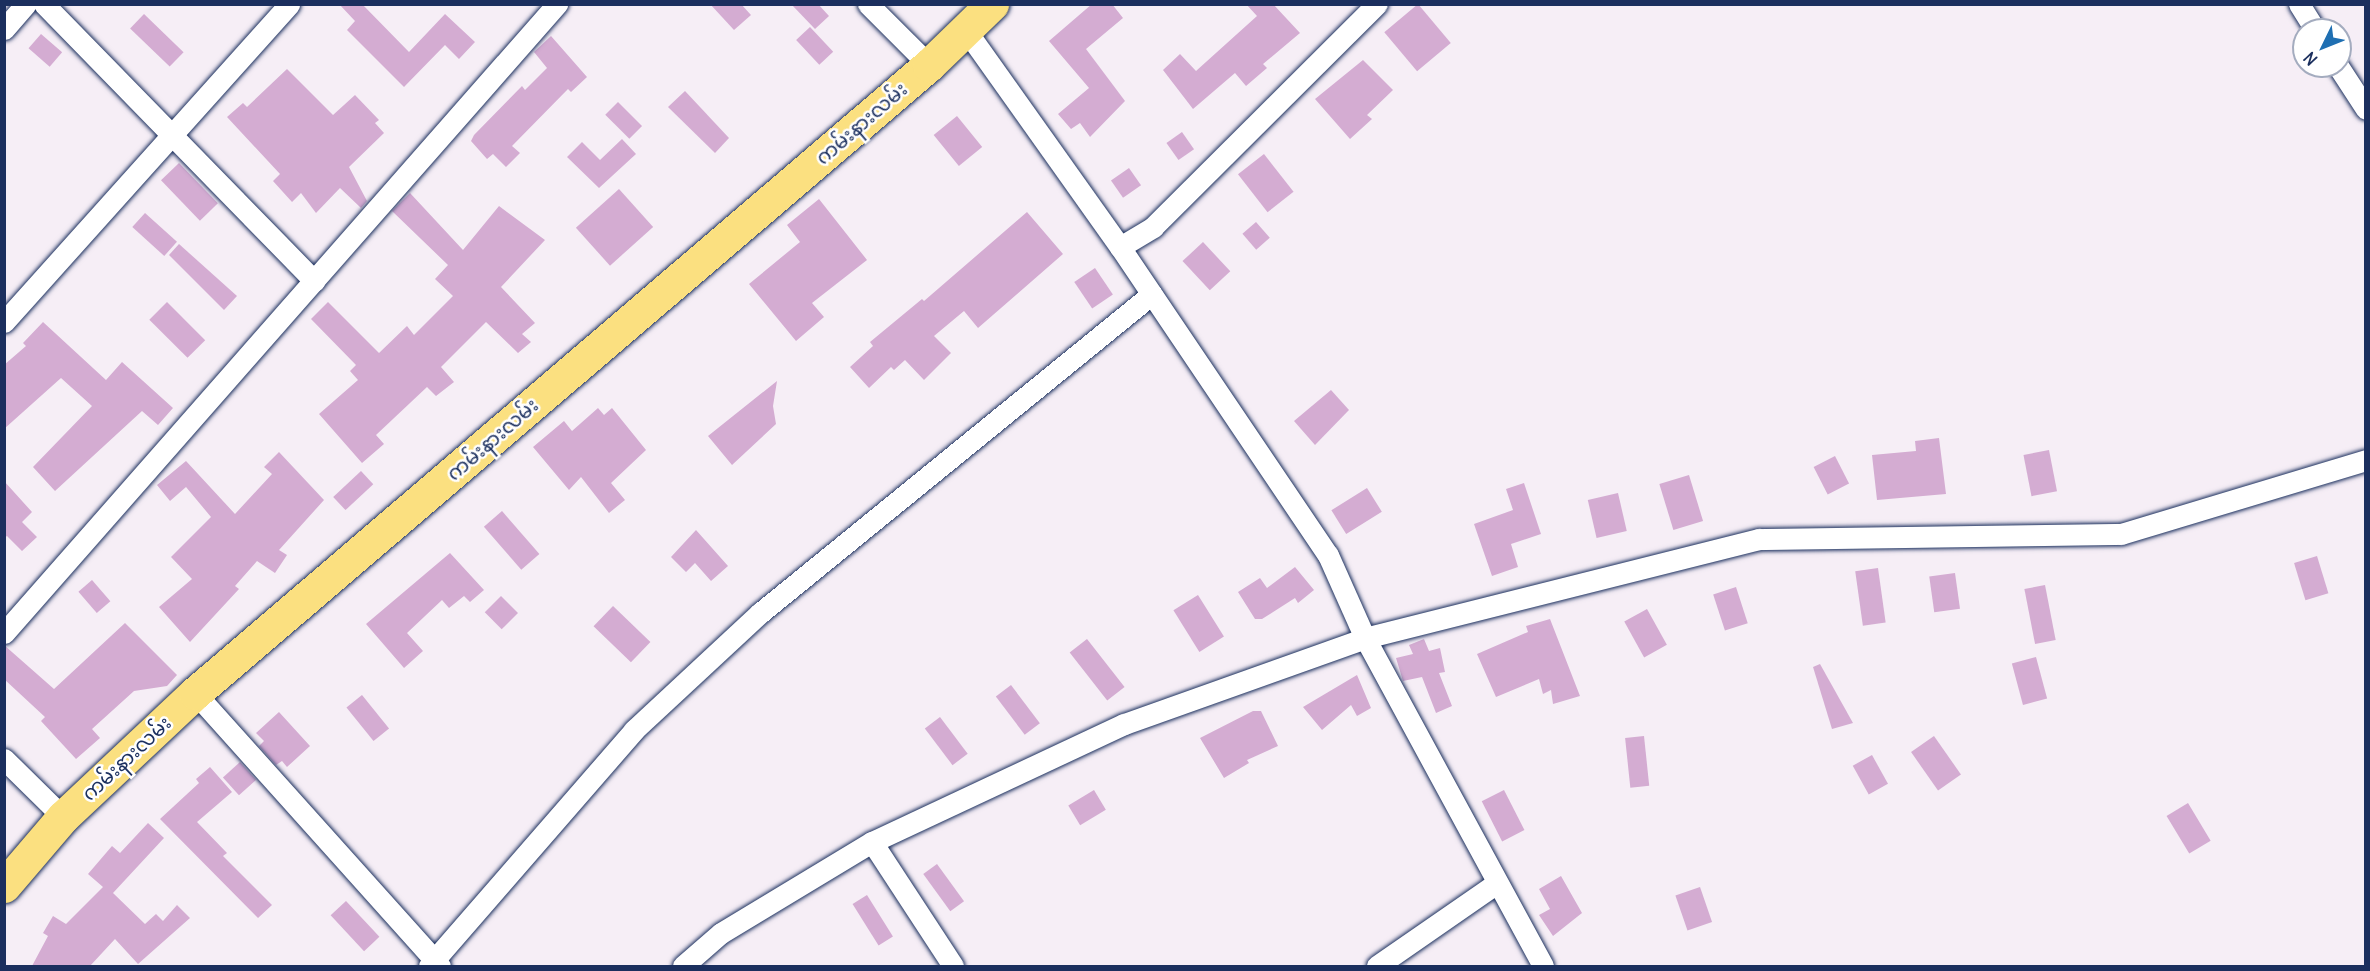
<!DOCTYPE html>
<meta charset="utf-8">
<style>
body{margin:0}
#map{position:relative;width:2370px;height:971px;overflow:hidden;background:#f6eef6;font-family:Delius,"Noto Sans Myanmar",sans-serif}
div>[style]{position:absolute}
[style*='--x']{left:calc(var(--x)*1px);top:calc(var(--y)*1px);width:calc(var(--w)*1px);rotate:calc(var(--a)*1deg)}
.building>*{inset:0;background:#d4acd2;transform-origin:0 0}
.roads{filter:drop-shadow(0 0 2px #1b2f5e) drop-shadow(0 0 2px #1b2f5e)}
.street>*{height:21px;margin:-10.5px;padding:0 10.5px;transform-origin:10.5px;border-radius:10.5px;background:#fff}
.primary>*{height:33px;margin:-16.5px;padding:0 16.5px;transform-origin:16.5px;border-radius:16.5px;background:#fbe080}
span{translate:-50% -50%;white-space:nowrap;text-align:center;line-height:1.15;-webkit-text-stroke:5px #fff;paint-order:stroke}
.street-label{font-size:20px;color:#1b2f5e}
.frame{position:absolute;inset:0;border:6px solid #1b2f5e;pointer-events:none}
.north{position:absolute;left:2292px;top:18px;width:60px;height:60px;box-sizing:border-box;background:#fff;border:2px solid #a4acbf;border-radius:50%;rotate:227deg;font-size:16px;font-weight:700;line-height:24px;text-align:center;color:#1b2f5e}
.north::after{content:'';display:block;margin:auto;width:21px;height:27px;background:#1f6fb2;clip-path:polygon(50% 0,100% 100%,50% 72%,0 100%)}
</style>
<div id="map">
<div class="building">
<div style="clip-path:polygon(339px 4px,362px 4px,409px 52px,445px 14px,475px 42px,459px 59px,445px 45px,404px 87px,347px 30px,355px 21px)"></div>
<div style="clip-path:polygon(710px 4px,741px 4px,751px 15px,734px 30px)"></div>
<div style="clip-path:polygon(791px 4px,818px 4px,829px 16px,815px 29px)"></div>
<div style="clip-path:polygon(1092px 4px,1112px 4px,1123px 18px,1086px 49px,1125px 101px,1090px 137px,1080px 123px,1071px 129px,1058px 114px,1089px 88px,1049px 41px)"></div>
<div style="clip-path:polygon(1246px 4px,1273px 4px,1300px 33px,1263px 64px,1267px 68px,1246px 86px,1235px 73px,1193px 109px,1163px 70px,1180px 54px,1196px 71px,1257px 16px)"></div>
<div style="left:1418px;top:4px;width:51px;height:44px;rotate:50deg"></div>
<div style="left:144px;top:14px;width:55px;height:20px;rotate:44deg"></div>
<div style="left:810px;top:27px;width:34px;height:19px;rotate:47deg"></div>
<div style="left:41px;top:34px;width:28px;height:19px;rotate:41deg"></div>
<div style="clip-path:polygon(551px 36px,587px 77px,571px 92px,568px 89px,512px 146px,520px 153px,506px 167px,493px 154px,487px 159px,471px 141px,474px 135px,522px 86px,525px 90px,547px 68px,534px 52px)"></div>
<div style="clip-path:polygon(1363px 60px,1393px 90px,1367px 115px,1372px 119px,1350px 139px,1315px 99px)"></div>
<div style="clip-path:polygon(287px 69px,333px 115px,355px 95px,379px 120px,375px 123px,384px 133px,349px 167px,367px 201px,361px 208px,340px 188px,316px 213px,301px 193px,292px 202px,273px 181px,280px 174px,227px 117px,243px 103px,247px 107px)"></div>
<div style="clip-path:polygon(685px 91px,729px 138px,715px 153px,668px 107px)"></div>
<div style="left:618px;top:102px;width:34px;height:18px;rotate:45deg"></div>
<div style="left:957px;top:116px;width:40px;height:30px;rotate:51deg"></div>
<div style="left:1182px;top:132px;width:21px;height:19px;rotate:55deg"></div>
<div style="clip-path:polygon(622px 139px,636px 154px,599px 188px,567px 157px,582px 142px,600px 160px)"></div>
<div style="left:1264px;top:154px;width:48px;height:33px;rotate:52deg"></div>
<div style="left:179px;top:163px;width:56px;height:25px;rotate:46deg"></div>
<div style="left:1129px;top:168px;width:21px;height:22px;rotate:55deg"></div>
<div style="left:619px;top:189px;width:51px;height:58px;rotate:48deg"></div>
<div style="clip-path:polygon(410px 193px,463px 250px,499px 206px,545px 240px,501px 287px,535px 323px,522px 334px,531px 342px,518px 353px,486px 322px,441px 367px,454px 382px,436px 396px,427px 387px,376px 435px,384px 444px,362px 463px,319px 414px,358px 380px,350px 371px,356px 365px,311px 319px,328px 302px,379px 353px,407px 326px,414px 335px,453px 296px,435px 279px,448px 265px,392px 211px)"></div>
<div style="clip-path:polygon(819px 199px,867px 260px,812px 303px,824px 317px,796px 341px,749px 284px,800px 242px,787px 225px)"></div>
<div style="clip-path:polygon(1027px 212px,1063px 254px,978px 328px,964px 311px,934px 336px,951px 353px,924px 380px,905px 360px,894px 370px,891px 367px,869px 388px,850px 367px,873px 346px,870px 342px,922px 299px,924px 301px)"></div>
<div style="left:145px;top:213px;width:43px;height:19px;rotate:42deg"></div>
<div style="left:1256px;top:222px;width:21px;height:18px;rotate:49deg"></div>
<div style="left:1203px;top:242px;width:40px;height:28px;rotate:47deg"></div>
<div style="clip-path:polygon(179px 244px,237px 296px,224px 310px,169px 255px)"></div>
<div style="left:1095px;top:268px;width:32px;height:25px;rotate:56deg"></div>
<div style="left:167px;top:302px;width:54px;height:25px;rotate:45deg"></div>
<div style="clip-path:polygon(43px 322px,106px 380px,122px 362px,173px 408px,158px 425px,142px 411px,55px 491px,33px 467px,92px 406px,61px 378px,4px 429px,4px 365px,26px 346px,23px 343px)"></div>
<div style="clip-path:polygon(777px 381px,773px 406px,776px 424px,732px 465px,708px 436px)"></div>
<div style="clip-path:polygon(1331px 390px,1349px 410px,1315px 445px,1294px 421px)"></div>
<div style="clip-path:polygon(598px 408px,604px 415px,612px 408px,646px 450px,611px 483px,625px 500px,609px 513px,581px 477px,569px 490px,533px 447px,564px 421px,572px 431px)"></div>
<div style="clip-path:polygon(1939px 438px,1946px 494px,1877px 500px,1872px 455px,1916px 451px,1915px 441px)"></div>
<div style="left:2049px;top:450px;width:42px;height:26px;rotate:79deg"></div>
<div style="clip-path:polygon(279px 452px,324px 500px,279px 550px,287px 555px,275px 573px,257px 561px,235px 586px,239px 589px,190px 642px,159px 607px,192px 579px,171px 557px,211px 517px,186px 487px,170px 501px,157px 485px,186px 461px,235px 514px,272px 474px,264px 467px)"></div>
<div style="left:1835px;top:456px;width:31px;height:24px;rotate:63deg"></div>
<div style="left:361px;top:471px;width:18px;height:38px;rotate:47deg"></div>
<div style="left:1689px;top:475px;width:48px;height:31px;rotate:73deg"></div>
<div style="clip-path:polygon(4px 481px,32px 512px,22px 522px,37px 537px,22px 551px,7px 536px,4px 538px)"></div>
<div style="clip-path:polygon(1524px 483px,1541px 534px,1511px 544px,1518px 567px,1492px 576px,1474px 524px,1513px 510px,1506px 489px)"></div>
<div style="left:1367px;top:488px;width:28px;height:42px;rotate:58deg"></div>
<div style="left:1618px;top:493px;width:39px;height:31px;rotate:77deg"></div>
<div style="left:502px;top:511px;width:57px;height:24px;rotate:49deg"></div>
<div style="clip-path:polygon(696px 530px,728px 566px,711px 581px,695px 563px,686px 572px,671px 557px)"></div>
<div style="clip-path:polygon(450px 553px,484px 590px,470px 602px,464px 596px,449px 608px,442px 600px,407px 633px,423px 651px,404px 668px,366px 624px)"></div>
<div style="left:2317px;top:556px;width:39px;height:24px;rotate:73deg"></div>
<div style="clip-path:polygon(1295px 567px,1314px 590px,1298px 603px,1295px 598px,1262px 619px,1255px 619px,1238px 592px,1260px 578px,1267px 588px)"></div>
<div style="left:1878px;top:568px;width:55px;height:23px;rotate:82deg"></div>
<div style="left:1955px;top:573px;width:36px;height:26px;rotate:82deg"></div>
<div style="left:92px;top:580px;width:28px;height:18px;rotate:49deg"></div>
<div style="left:2045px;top:585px;width:56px;height:21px;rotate:79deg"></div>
<div style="left:1736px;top:587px;width:38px;height:24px;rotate:72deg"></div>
<div style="left:1198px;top:595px;width:49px;height:29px;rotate:58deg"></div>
<div style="left:501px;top:596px;width:24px;height:23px;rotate:45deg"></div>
<div style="left:613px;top:606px;width:52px;height:28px;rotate:44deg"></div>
<div style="left:1647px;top:609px;width:41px;height:26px;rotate:61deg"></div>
<div style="clip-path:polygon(1550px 619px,1580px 696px,1553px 704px,1551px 690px,1543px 694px,1539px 679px,1496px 697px,1477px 654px,1528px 632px,1526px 626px)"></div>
<div style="clip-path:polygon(125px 623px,177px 675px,167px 686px,134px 691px,92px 729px,100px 738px,76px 759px,41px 721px,45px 717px,4px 679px,4px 645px,54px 689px)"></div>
<div style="left:1087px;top:639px;width:61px;height:22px;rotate:52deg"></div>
<div style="clip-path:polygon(1424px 639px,1429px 651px,1440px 648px,1445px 672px,1439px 673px,1452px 706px,1436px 713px,1422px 677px,1403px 681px,1396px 658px,1413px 654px,1409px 645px)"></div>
<div style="left:2036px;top:657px;width:43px;height:25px;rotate:75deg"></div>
<div style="clip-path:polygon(1820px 664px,1853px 723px,1832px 729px,1813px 667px)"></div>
<div style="clip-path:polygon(1357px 675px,1371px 708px,1357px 716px,1351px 705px,1322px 730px,1303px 707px)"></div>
<div style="left:1011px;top:685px;width:48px;height:19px;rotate:53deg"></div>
<div style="left:362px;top:695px;width:43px;height:20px;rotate:51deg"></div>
<div style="clip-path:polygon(1253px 711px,1261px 711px,1278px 746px,1247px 760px,1249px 763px,1224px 778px,1200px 738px)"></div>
<div style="clip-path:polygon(279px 712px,310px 746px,287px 767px,282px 761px,276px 765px,259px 746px,264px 741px,256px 733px)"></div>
<div style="left:940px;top:717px;width:46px;height:19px;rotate:53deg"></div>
<div style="left:1644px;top:736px;width:50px;height:19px;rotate:84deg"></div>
<div style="left:1934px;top:736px;width:47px;height:28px;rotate:55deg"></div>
<div style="left:1872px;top:755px;width:33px;height:22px;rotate:61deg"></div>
<div style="left:240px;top:762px;width:24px;height:23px;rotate:48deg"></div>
<div style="clip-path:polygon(210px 767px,232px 792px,197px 822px,227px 853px,223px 856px,272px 905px,258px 918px,160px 819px,199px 783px,196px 779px)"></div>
<div style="left:1094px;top:790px;width:23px;height:30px;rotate:59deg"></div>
<div style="left:1504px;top:790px;width:45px;height:25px;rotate:63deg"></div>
<div style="left:2188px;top:803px;width:44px;height:25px;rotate:59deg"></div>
<div style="clip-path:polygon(148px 823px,164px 838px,113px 893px,145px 924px,156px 914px,163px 921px,177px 905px,190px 918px,138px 964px,115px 939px,90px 966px,32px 966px,48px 936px,43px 933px,53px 916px,66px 924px,103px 887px,88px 874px,112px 846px,120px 853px)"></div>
<div style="left:937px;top:864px;width:46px;height:17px;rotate:54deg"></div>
<div style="clip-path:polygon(1561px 876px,1582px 913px,1553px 936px,1539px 915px,1550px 909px,1539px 889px)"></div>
<div style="left:1700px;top:887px;width:37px;height:26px;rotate:71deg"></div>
<div style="left:867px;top:895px;width:49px;height:17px;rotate:58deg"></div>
<div style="left:346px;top:901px;width:49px;height:21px;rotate:47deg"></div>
</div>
<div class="roads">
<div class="street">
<div style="--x:44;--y:4;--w:387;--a:45.7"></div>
<div style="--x:868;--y:4;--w:86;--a:45"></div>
<div style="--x:2299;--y:4;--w:31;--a:58"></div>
<div style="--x:4;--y:29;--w:33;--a:-49"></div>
<div style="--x:965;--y:29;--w:267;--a:54.6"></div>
<div style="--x:1120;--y:247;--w:372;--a:56"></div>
<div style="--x:1328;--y:555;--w:91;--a:66"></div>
<div style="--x:1365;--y:638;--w:373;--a:61.5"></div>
<div style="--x:2338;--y:66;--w:51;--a:56.9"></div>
<div style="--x:1120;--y:247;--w:39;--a:-31"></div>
<div style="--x:1153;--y:227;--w:316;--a:-44.9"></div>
<div style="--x:4;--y:322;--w:427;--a:-48.1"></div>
<div style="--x:4;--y:633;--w:838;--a:-48.68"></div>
<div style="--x:195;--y:693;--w:367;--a:48.1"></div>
<div style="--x:4;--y:759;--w:83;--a:44.5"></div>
<div style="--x:872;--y:842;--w:148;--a:56.8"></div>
<div style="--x:429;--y:966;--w:313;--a:-49"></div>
<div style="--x:634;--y:730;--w:172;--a:-42.9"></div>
<div style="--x:760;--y:613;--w:505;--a:-39.14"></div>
<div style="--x:683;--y:966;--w:50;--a:-41"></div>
<div style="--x:721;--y:933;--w:176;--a:-31.1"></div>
<div style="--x:872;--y:842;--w:278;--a:-25.1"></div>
<div style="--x:1124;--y:724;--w:256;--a:-19.6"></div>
<div style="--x:1365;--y:638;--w:406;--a:-14.1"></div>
<div style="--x:1759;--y:539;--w:362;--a:-0.8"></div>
<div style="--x:2121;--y:534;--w:256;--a:-16.8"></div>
<div style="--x:1377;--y:966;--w:146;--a:-34.7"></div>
</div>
<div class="primary">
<div style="--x:4;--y:886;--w:91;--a:-49.5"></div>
<div style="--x:63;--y:817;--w:181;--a:-43.2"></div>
<div style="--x:195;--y:693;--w:966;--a:-40.55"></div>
<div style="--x:929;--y:65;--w:88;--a:-44.1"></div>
</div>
</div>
<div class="street-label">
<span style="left:861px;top:123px;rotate:-41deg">ကမ်းနားလမ်း</span>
<span style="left:492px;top:439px;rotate:-41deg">ကမ်းနားလမ်း</span>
<span style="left:126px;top:758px;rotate:-43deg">ကမ်းနားလမ်း</span>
</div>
<div class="frame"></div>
<div class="north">N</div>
</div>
